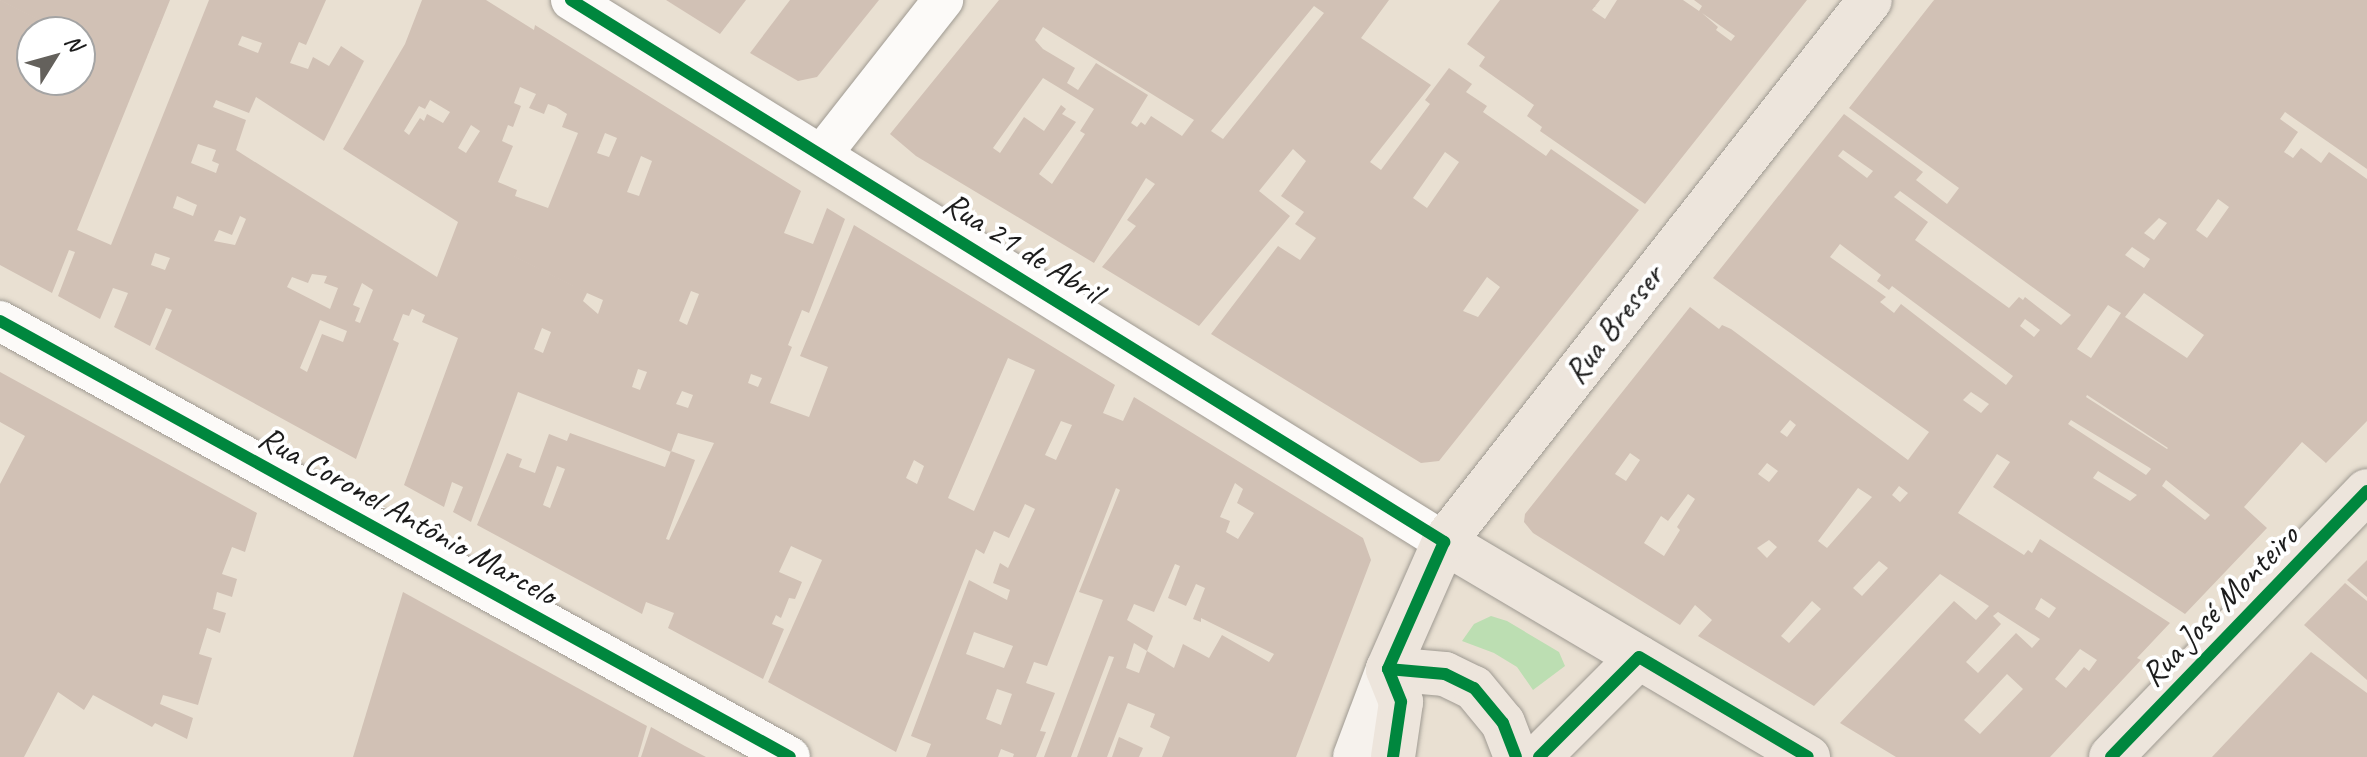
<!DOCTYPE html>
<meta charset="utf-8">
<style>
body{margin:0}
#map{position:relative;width:2367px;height:757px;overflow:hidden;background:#e9e0d2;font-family:Caveat,sans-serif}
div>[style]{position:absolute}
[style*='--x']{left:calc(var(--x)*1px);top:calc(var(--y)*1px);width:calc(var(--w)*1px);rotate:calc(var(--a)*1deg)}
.green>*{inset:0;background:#bcdeb2}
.building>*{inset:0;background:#d1c1b5}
.roads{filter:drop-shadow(0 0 2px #9f9a92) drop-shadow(0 0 2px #9f9a92)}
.street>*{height:40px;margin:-20px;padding:0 20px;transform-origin:20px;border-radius:20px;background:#fcfaf8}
.secondary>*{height:44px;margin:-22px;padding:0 22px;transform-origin:22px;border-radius:22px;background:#f6f2ed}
.primary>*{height:44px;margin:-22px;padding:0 22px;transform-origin:22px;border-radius:22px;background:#ede5dc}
.cycleway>*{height:12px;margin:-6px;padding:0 6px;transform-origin:6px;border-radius:6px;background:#00873e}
span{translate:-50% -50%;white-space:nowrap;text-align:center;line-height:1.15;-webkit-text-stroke:8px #fff;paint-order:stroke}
.street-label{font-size:34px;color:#1c1c1c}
.north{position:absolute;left:16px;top:16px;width:80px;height:80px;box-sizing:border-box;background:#fff;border:2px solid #a4a4a4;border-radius:50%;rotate:53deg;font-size:22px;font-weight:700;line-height:32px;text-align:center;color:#1c1c1c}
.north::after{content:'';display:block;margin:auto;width:28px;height:36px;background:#64615c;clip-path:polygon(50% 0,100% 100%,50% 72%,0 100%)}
</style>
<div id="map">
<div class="green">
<div style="clip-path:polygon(1491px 616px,1507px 621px,1559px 652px,1565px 666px,1533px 690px,1517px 667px,1494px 653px,1462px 641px,1474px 624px)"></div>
</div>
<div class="building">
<div style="clip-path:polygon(evenodd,0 0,170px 0,77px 230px,111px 245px,209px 0,326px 0,306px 45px,299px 42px,290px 63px,308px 69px,313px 57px,329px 66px,341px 46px,364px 61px,324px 141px,256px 97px,249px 113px,216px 100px,213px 107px,246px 120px,236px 150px,437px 277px,458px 222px,343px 149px,405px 44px,422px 0,486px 0,534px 30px,535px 25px,801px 191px,784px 233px,813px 244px,827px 208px,845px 219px,809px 313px,802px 310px,788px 345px,792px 347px,770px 403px,809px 417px,828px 367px,800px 356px,854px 225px,1115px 385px,1103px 413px,1123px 421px,1134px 397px,1363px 538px,1371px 560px,1296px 757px,1162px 757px,1170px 737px,1150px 727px,1155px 714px,1128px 703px,1107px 757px,1077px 757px,1114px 657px,1109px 656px,1071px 757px,1044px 757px,1103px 600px,1079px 592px,1120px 490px,1116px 488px,1047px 666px,1034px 662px,1026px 683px,1055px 693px,1040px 731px,1046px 732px,1036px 757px,1013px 757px,1014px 754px,1001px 749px,998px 757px,926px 757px,931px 744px,911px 736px,969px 580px,1007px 600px,1010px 590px,993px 583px,1000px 563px,1008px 568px,1035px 509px,1025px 504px,1009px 538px,994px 531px,984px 554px,976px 549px,896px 752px,768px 682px,822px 560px,791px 546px,779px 572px,802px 582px,795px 599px,789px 598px,781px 618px,776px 615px,772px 624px,784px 629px,763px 679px,668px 628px,674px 613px,646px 602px,642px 614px,477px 525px,507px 453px,522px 459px,519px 467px,535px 473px,549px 434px,567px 441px,570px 433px,665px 467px,671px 451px,695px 460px,666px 539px,669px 540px,714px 443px,678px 433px,671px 452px,518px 392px,471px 522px,453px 512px,463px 487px,452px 482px,444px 507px,404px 485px,458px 338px,422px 322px,425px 315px,412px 309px,409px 316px,403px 314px,393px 340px,399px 343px,356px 459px,155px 349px,172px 310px,166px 308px,150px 346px,114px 327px,128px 293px,113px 288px,100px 319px,58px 296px,75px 252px,69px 250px,52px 293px,0 265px,0 0,32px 32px,80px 32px,80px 80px,32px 80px,32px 32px,0 0,242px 36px,262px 43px,258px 53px,238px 45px,242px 36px,0 0,520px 87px,536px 94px,529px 108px,544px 114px,548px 104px,556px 107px,567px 114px,562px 127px,578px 133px,548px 208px,515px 196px,517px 190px,498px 182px,513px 146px,502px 141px,508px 125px,513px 127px,521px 106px,514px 103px,520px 87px,0 0,430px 100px,450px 112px,443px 123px,427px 114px,424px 121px,420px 118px,409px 135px,404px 131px,419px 106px,425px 109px,430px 100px,0 0,471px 125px,480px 131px,466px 153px,458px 148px,471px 125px,0 0,605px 133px,617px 138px,609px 157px,597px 153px,605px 133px,0 0,198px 144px,216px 150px,212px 161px,219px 164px,216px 173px,191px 163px,198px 144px,0 0,641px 156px,652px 161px,639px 196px,627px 192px,641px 156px,0 0,177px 196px,197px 205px,193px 216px,173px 208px,177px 196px,0 0,240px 216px,246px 219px,235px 245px,214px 241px,219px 230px,232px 235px,240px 216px,0 0,155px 253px,170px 258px,165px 270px,151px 265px,155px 253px,0 0,312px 274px,327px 276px,324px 283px,338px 288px,330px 309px,287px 287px,292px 277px,308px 283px,312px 274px,0 0,362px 283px,373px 290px,360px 323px,355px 321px,360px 308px,353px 305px,362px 283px,0 0,691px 291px,699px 294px,687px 325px,679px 321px,691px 291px,0 0,587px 293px,603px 300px,598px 314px,583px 301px,587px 293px,0 0,320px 320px,347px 331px,343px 342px,322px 334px,307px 372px,300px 368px,320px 320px,0 0,542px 328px,551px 332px,543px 353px,534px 349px,542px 328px,0 0,1008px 358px,1035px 370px,974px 511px,948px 498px,1008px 358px,0 0,638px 369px,647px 372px,640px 390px,632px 387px,638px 369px,0 0,751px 374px,762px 378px,758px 387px,748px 383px,751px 374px,0 0,682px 391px,693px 395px,688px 408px,676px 404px,682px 391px,0 0,1061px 421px,1072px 425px,1056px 460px,1045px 455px,1061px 421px,0 0,914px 460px,924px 466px,917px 484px,906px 478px,914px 460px,0 0,557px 466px,565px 469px,550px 508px,543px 505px,557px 466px,0 0,1235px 483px,1243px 489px,1237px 503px,1254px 513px,1238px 539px,1226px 532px,1230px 521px,1220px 517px,1235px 483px,0 0,1175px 564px,1180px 566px,1168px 598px,1186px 606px,1196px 584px,1205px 588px,1193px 619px,1201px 622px,1201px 618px,1274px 654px,1269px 662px,1222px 635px,1209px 658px,1183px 644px,1174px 668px,1147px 651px,1153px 636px,1127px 620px,1134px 604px,1154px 612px,1175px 564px,0 0,974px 632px,1013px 646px,1004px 668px,966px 654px,974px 632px,0 0,1134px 643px,1147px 651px,1139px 673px,1126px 668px,1134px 643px,0 0,997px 689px,1012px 694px,1001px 725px,986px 719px,997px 689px)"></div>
<div style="clip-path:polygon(666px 0,746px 0,720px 34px)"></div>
<div style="clip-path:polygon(790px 0,879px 0,817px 77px,798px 81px,750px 53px)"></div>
<div style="clip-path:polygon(evenodd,999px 0,1389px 0,1361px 38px,1431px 85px,1370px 162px,1381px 170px,1430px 104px,1425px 100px,1449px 68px,1472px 84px,1466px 92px,1487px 106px,1483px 112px,1546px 156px,1551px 149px,1639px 210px,1439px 461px,1421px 463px,1211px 334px,1278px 246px,1300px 260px,1316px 238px,1295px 224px,1304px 212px,1281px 196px,1306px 161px,1293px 149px,1259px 191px,1290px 216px,1199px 326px,1102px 267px,1136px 226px,1127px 220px,1155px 184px,1146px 178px,1094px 263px,916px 156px,890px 134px,999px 0,1314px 6px,1324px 13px,1223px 139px,1211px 131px,1314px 6px,999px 0,1043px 27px,1194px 120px,1182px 136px,1151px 116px,1145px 125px,1141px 122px,1137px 127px,1131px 123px,1148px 95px,1096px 63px,1078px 90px,1067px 83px,1075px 68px,1043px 49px,1035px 40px,1043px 27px,999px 0,1043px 78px,1094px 109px,1080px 131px,1085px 134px,1052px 184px,1039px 174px,1076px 122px,1062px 114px,1066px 109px,1061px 105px,1044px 131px,1024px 117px,1000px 153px,993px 148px,1043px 78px,999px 0,1445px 152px,1459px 162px,1427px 208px,1413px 198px,1445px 152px,999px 0,1487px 277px,1500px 287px,1478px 317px,1463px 311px,1487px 277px)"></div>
<div style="clip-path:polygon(evenodd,1500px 0,1600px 0,1592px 10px,1605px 19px,1617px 0,1683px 0,1699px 11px,1702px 6px,1694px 0,1807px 0,1645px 204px,1540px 131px,1542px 127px,1527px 116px,1534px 105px,1479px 66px,1485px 57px,1467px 44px,1500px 0,1702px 13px,1735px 36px,1731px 41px,1716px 30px,1718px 27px,1702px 13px)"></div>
<div style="clip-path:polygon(evenodd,1934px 0,2367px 0,2367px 169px,2285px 112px,2280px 119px,2298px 132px,2284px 152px,2293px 158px,2301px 148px,2321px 163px,2329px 152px,2367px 179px,2367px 421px,2326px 463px,2302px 442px,2244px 507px,2267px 528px,2185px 614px,1993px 487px,2010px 462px,1997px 454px,1958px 513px,2024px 555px,2028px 550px,2032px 553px,2040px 539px,2170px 623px,2137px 658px,2141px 660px,2050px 757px,1896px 757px,1840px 723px,1954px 601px,1976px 620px,1989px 606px,1940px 574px,1814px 706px,1698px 636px,1712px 620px,1695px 605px,1680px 625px,1533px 533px,1524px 522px,1525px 514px,1690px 307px,1719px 329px,1722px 325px,1731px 329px,1908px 460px,1929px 432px,1713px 278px,1844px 114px,1923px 172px,1916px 180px,1947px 204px,1959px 188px,1849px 108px,1934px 0,1843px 150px,1873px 171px,1867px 178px,1838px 156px,1843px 150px,1934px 0,1900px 191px,2071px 315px,2061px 325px,2025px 297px,2023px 300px,2019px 297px,2009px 308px,1915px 240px,1928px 222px,1894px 197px,1900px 191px,1934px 0,2218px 199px,2229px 207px,2207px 238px,2196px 230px,2218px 199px,1934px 0,2159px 218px,2167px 223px,2154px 240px,2144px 233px,2159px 218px,1934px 0,1840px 244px,1881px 275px,1877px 281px,1889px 290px,1892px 286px,2013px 376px,2006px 385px,1901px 304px,1894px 313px,1880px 302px,1886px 297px,1830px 257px,1840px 244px,1934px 0,2132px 247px,2150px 259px,2144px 268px,2125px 255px,2132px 247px,1934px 0,2144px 293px,2204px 335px,2187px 358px,2125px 317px,2144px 293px,1934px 0,2108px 305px,2121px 313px,2091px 358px,2077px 349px,2108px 305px,1934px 0,2025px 319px,2040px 330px,2034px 337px,2020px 326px,2025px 319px,1934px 0,1971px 392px,1989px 404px,1981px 413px,1963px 400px,1971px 392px,1934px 0,2087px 395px,2168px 448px,2167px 449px,2086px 397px,2087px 395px,1934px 0,1790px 420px,1796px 425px,1787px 437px,1780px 432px,1790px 420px,1934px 0,2071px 420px,2150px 468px,2151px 469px,2146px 475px,2068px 424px,2071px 420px,1934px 0,1630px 453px,1640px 460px,1626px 481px,1615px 474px,1630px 453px,1934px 0,1767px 463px,1778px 471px,1769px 482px,1758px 474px,1767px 463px,1934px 0,2098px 471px,2137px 495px,2130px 501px,2093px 478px,2098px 471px,1934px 0,2166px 480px,2171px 484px,2210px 515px,2205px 520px,2162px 486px,2166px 480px,1934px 0,1899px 486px,1908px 493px,1900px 502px,1892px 495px,1899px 486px,1934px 0,1858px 488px,1872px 497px,1827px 548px,1818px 541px,1858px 488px,1934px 0,1688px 494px,1695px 499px,1677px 527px,1680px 530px,1664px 556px,1644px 543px,1661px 516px,1668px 521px,1688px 494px,1934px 0,1769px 540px,1777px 547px,1767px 558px,1757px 548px,1769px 540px,1934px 0,1879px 561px,1888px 568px,1862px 596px,1853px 588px,1879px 561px,1934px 0,2041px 598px,2056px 608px,2049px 618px,2035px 609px,2041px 598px,1934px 0,1812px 601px,1821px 609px,1789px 643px,1781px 636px,1812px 601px,1934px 0,1998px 612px,2040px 639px,2032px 648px,2016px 633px,1978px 673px,1966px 662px,2001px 624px,1993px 616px,1998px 612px,1934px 0,2080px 649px,2097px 660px,2089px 671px,2084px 667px,2066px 688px,2055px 679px,2080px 649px,1934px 0,2007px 674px,2023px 689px,1980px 734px,1964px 720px,2007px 674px)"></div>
<div style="clip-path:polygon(0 372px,257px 513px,245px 552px,232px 547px,222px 574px,237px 579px,232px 597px,217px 592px,213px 609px,226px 613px,220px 633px,207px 628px,199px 654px,212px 658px,198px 705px,163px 695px,160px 704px,193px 718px,187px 739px,155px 723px,152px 727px,93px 695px,84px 710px,58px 692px,24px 757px,0 757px,0 484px,25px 436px,0 422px)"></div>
<div style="clip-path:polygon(2367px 560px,2367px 597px,2347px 580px)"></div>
<div style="clip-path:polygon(2345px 583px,2367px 601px,2367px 680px,2304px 625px)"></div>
<div style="clip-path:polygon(403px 592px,647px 726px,638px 757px,353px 757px)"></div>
<div style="clip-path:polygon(2311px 652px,2367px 693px,2367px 757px,2212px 757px)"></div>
<div style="clip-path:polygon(651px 727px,685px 746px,706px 757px,641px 757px)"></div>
<div style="clip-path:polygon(1119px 737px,1143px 748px,1139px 757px,1112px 757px)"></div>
</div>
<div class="roads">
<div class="street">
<div style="--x:571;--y:0;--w:1028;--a:31.83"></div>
<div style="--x:822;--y:154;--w:196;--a:-51.8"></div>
<div style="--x:0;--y:321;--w:902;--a:28.89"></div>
</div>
<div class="secondary">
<div style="--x:1355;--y:757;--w:94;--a:-69.4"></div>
</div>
<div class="primary">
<div style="--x:1444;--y:542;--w:423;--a:30.6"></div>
<div style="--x:1388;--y:669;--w:57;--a:5"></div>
<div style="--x:1445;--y:674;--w:32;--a:26"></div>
<div style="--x:1474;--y:688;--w:45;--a:50.4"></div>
<div style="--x:1503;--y:723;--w:36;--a:69"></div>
<div style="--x:1393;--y:757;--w:56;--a:-81.7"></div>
<div style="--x:1401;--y:702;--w:35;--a:-112"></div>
<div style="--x:1388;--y:669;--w:139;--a:-66.2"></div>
<div style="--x:1444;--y:542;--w:689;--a:-51.83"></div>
<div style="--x:1539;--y:757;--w:141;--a:-45"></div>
<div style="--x:2111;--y:757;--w:369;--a:-46.1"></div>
</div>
</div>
<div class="cycleway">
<div style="--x:571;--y:0;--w:1028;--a:31.83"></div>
<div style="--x:1444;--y:542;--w:139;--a:113.8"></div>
<div style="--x:1388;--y:669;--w:35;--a:68"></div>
<div style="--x:1401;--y:702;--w:56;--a:98.3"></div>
<div style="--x:0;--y:321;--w:902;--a:28.89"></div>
<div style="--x:1388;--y:669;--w:57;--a:5"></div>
<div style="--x:1445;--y:674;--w:32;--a:26"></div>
<div style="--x:1474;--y:688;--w:45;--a:50.4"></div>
<div style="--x:1503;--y:723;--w:36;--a:69"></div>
<div style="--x:1539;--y:757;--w:141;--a:-45"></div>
<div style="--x:1639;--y:657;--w:196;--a:30.6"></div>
<div style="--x:2111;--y:757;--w:369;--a:-46.1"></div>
</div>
<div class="street-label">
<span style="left:1023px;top:247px;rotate:32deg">Rua 21 de Abril</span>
<span style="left:1613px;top:324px;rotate:-52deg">Rua Bresser</span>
<span style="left:408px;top:515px;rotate:29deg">Rua Coronel Antônio Marcelo</span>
<span style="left:2219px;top:605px;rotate:-46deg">Rua José Monteiro</span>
</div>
<div class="north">N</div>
</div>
